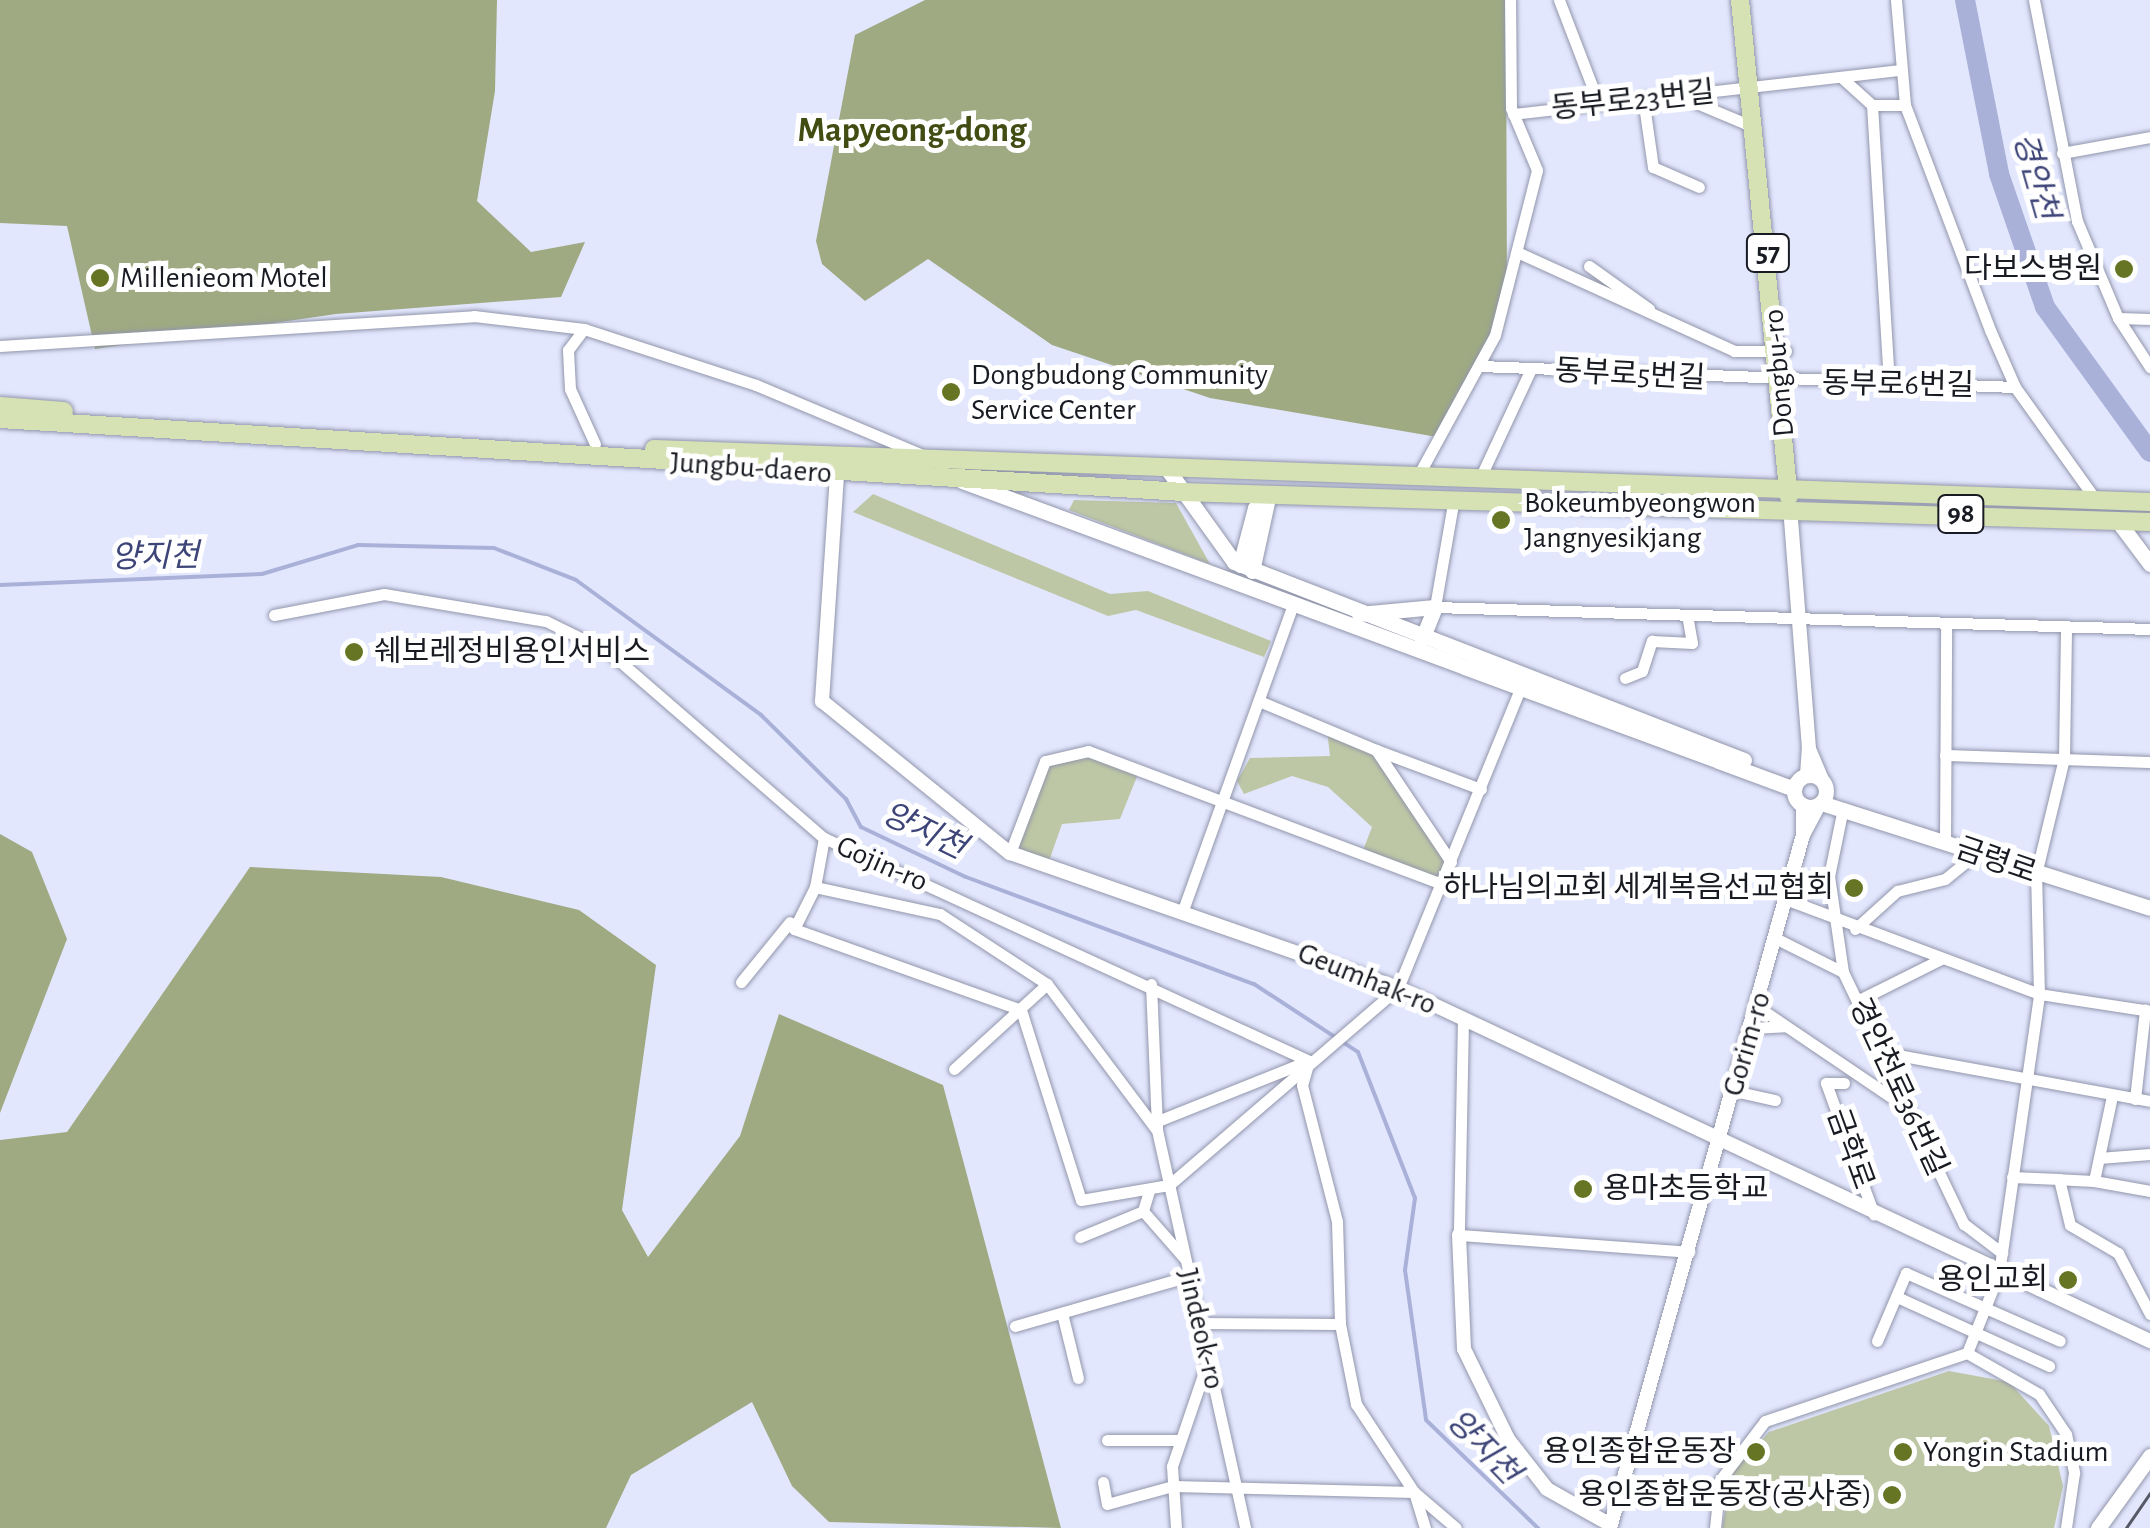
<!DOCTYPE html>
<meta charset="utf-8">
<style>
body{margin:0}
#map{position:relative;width:2150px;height:1528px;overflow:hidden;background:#e2e7fe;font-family:"Alegreya Sans","Noto Sans KR",sans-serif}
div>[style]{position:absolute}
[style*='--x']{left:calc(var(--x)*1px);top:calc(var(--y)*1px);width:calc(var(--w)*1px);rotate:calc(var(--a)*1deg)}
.green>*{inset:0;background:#bec7a5}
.forest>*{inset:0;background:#9faa82}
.stream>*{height:4px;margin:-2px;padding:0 2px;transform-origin:2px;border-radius:2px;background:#a9b1d8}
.river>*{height:20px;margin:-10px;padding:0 10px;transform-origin:10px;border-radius:10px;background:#a9b1d8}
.roads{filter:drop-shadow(0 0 2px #9296ab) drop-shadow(0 0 2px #9296ab)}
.minor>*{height:11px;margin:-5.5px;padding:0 5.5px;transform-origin:5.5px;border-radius:5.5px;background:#fff}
.tertiary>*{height:14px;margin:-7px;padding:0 7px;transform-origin:7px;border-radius:7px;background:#fff}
.secondary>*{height:15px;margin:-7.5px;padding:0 7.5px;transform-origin:7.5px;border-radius:7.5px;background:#fff}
.secondary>.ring{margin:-7.5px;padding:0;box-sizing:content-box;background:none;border:15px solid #fff;border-radius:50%}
.primary>*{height:18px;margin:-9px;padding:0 9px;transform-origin:9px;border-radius:9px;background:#d6e1b4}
.tram>*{height:2.5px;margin:-1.25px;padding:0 1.25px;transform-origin:1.25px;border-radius:1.25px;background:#565966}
.dots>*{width:28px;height:28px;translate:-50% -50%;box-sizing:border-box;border:5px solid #fff;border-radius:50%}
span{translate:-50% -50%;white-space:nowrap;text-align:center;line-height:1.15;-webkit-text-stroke:10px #fff;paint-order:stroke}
.shield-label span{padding:2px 8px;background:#fff;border:2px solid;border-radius:8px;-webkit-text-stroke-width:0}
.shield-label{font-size:28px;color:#191b23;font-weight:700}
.street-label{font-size:30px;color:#191b23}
.poi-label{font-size:30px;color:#191b23}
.right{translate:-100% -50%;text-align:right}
.left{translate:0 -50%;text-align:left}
.water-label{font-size:32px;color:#3d4477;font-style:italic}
.quarter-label{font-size:35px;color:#414c13;font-weight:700}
</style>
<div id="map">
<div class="green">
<div style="clip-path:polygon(873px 494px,1110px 594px,1148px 591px,1271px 641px,1264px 657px,1136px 610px,1108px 616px,853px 512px)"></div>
<div style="clip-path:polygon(1074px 500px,1176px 503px,1210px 564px,1069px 510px)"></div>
<div style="clip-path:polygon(1327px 730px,1376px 750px,1451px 862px,1441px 884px,1362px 853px,1372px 827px,1328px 787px,1292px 776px,1244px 794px,1237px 781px,1250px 758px,1330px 756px)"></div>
<div style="clip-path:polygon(1088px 751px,1140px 769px,1120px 819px,1062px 824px,1048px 864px,1010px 853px,1045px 761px)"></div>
<div style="clip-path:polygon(1949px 1371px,2009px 1382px,2049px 1426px,2063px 1486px,2054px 1528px,1722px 1528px,1732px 1472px,1769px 1432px)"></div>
</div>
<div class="forest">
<div style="clip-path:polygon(0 0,497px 0,495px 91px,477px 201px,531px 252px,585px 242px,561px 297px,336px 314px,95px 349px,67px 226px,0 223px)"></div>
<div style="clip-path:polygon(925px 0,1506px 0,1507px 296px,1443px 438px,1210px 398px,1052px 345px,928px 259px,865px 301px,822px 264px,816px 241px,855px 35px)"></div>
<div style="clip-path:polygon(0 834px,32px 852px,67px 939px,0 1113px)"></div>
<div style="clip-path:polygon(250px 867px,441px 877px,579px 910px,656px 965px,622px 1210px,648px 1257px,740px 1136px,779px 1014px,943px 1085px,1061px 1528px,829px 1522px,792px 1486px,752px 1402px,631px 1475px,606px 1528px,0 1528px,0 1140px,67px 1132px)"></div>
</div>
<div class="stream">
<div style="--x:0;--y:585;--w:262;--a:-2.4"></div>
<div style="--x:262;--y:574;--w:100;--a:-16.8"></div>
<div style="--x:358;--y:545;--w:136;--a:1.3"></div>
<div style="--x:494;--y:548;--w:88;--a:21.3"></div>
<div style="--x:576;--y:580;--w:229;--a:36.1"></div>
<div style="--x:761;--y:715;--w:120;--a:44.7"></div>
<div style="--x:846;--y:799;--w:32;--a:62"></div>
<div style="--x:861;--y:827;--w:116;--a:25.5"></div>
<div style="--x:966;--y:877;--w:307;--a:20.4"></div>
<div style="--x:1254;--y:984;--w:124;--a:33.2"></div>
<div style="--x:1358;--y:1052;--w:157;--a:68.7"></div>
<div style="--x:1415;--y:1198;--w:73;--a:97.9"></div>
<div style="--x:1405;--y:1270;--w:151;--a:82"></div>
<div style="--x:1426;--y:1420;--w:156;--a:44"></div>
</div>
<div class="river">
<div style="--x:1965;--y:0;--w:177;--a:78.9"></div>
<div style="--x:1999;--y:174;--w:141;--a:70.9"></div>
<div style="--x:2045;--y:307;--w:179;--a:54.1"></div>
</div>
<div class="roads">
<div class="minor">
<div style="--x:1559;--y:0;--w:111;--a:69"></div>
<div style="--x:1896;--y:0;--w:105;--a:85.1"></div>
<div style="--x:1905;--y:105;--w:241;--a:69.3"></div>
<div style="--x:1990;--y:330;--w:62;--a:66.3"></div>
<div style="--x:2015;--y:387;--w:139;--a:54.4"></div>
<div style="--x:2034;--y:0;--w:225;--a:79"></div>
<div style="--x:2077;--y:221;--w:105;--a:67.1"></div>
<div style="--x:2118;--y:318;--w:59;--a:56.9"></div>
<div style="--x:1841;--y:77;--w:42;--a:42.1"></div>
<div style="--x:1872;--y:105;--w:33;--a:0"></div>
<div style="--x:1682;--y:97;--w:80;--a:22.7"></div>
<div style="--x:1643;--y:98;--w:70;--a:81.8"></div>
<div style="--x:1653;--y:167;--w:50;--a:23.5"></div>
<div style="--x:1872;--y:105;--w:281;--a:86.5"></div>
<div style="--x:1513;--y:114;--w:389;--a:-6.5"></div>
<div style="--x:2062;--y:153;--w:89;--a:-10.3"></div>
<div style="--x:1517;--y:252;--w:239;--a:24.5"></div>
<div style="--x:1734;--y:351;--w:52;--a:0"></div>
<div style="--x:1589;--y:266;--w:74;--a:35.6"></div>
<div style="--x:2118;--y:318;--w:32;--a:2"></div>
<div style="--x:0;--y:346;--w:475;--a:-3.6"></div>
<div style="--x:474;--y:316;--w:111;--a:6.7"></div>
<div style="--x:1480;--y:366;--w:535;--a:2.25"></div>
<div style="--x:595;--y:444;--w:60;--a:-114.4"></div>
<div style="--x:570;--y:389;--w:39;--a:-93"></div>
<div style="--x:568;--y:350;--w:26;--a:-53"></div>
<div style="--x:584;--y:329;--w:181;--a:18"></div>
<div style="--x:756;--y:385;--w:183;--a:22.8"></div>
<div style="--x:1419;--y:474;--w:158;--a:-61.3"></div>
<div style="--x:1495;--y:335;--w:170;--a:-75.7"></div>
<div style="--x:1537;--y:170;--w:67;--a:-112.8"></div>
<div style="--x:1511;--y:108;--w:108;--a:-90.5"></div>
<div style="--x:1481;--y:476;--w:118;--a:-65"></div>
<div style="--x:1454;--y:498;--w:111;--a:99.9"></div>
<div style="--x:1435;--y:607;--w:715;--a:1.76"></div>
<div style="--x:274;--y:615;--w:112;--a:-10.8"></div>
<div style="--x:384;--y:594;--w:164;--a:9.5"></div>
<div style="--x:546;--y:621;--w:70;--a:26.2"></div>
<div style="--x:609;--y:652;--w:284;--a:40.9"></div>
<div style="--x:824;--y:838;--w:534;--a:24.69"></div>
<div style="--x:1625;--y:678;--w:18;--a:-22"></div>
<div style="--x:1642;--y:671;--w:32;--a:-72"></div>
<div style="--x:1652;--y:641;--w:40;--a:2.9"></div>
<div style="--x:1692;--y:643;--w:23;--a:-100"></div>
<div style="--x:1259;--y:701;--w:127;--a:22.7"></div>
<div style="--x:1945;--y:755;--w:205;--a:2"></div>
<div style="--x:1843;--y:808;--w:69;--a:101.6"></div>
<div style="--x:1829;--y:876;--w:97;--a:81.7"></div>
<div style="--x:824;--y:838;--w:50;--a:100.4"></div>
<div style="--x:815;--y:887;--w:128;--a:12.2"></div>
<div style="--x:940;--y:914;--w:128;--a:33.2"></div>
<div style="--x:1047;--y:984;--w:181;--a:53.1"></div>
<div style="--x:1945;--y:844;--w:220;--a:-89.7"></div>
<div style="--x:1010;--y:853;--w:98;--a:-69.2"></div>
<div style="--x:1045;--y:761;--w:44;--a:-13.1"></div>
<div style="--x:1088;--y:751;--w:377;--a:20.6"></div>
<div style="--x:1451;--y:862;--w:135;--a:-123.8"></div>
<div style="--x:1376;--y:750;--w:112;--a:20.4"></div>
<div style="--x:815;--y:887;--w:47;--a:116.6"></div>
<div style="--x:794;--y:929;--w:241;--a:19.6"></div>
<div style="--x:1021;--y:1010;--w:199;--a:72.5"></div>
<div style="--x:1081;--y:1200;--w:89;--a:-9.7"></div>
<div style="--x:1169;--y:1185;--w:302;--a:-40.7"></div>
<div style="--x:1398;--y:988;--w:331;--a:-67.8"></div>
<div style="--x:1788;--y:900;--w:268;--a:20.5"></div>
<div style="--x:2039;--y:994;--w:112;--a:8.7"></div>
<div style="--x:1183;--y:910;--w:327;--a:-70.2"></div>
<div style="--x:1855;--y:929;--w:57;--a:-42.1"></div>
<div style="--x:1897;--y:891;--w:49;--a:-14"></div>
<div style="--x:1945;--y:879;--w:38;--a:-39"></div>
<div style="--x:1777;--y:939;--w:74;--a:26.6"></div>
<div style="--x:1843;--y:972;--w:280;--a:64.4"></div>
<div style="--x:1964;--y:1224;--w:48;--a:37.3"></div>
<div style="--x:741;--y:982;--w:77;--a:-50.8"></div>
<div style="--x:1151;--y:984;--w:146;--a:87.6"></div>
<div style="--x:1157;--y:1130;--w:408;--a:77.5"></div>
<div style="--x:1859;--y:1000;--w:92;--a:-26.6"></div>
<div style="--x:1758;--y:1007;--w:175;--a:34.1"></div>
<div style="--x:1463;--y:1019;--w:216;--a:91.1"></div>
<div style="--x:1459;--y:1235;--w:231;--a:4.2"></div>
<div style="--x:1752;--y:1028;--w:33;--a:-3"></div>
<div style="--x:1881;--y:1052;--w:273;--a:10.3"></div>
<div style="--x:1309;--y:1061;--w:25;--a:106"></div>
<div style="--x:1302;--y:1085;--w:140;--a:75.6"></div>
<div style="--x:1337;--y:1221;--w:103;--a:88.3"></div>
<div style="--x:1340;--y:1324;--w:82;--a:78.7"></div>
<div style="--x:1356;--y:1404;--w:105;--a:56.6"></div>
<div style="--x:1414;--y:1492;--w:55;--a:40.6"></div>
<div style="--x:954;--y:1069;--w:126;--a:-42.4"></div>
<div style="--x:1844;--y:1083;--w:18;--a:180"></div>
<div style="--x:1826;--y:1083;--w:140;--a:70"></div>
<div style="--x:1734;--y:1091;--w:42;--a:12.4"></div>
<div style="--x:2112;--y:1096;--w:87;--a:102"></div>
<div style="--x:2094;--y:1181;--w:35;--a:-177"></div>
<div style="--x:2059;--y:1179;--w:47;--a:76.6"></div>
<div style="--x:2070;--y:1225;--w:56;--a:30.3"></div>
<div style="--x:2118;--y:1253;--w:69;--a:62.3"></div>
<div style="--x:2135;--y:1099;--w:90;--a:-83.6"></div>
<div style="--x:1155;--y:1122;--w:156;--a:-21.8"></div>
<div style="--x:2099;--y:1158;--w:51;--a:-4.5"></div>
<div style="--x:2012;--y:1177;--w:47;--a:2.4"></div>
<div style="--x:2094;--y:1181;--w:57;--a:10.1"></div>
<div style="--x:1149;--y:1191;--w:21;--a:107"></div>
<div style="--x:1143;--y:1211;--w:64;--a:48.8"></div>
<div style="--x:1080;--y:1237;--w:68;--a:-22.4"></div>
<div style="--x:1897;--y:1297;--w:167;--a:24.4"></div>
<div style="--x:1062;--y:1313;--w:67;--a:76.2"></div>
<div style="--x:1200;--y:1323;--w:140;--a:0.4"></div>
<div style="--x:1015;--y:1326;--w:181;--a:-16"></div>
<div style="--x:1877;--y:1341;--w:74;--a:-66.9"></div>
<div style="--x:1906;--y:1273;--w:168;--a:23.8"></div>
<div style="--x:1967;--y:1353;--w:86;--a:-68.2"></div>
<div style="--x:1999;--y:1273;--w:282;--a:-81.8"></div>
<div style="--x:2039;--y:994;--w:120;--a:-91.4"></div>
<div style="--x:2036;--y:874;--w:119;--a:-76.4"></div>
<div style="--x:2064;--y:758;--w:130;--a:-89.1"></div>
<div style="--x:1107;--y:1440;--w:73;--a:0"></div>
<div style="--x:1103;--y:1482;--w:22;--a:80"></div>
<div style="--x:1107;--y:1504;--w:68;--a:-15.3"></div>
<div style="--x:1173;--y:1486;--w:241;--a:1.4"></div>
<div style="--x:1414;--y:1492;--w:38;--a:73"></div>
<div style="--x:1176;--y:1528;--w:62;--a:-93.7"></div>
<div style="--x:1172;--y:1466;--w:109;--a:-71.2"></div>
<div style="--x:1715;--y:1528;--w:48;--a:-84.1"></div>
<div style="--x:1720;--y:1480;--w:74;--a:-52.7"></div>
<div style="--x:1765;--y:1421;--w:213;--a:-18.6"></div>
<div style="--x:1967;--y:1353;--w:83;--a:29.7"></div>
<div style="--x:2039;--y:1394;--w:48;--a:56"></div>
<div style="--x:2066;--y:1434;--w:40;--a:78"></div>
<div style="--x:2074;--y:1473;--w:56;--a:98.3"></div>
</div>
<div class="tertiary">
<div style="--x:838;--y:460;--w:242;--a:93.8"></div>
<div style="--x:822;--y:701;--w:242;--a:39"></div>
<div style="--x:1010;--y:853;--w:411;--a:19.2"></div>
<div style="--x:1398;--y:988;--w:831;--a:25.15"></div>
<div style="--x:1790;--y:507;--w:243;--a:85.5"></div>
<div style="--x:1807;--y:775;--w:26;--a:-86"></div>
<div style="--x:1809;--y:749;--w:33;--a:67"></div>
<div style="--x:1803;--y:805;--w:30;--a:90"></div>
<div style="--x:1803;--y:835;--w:34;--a:-62"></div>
<div style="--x:1459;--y:1235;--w:114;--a:87.5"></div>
<div style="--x:1464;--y:1349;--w:100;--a:63.9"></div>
<div style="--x:1508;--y:1439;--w:63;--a:52"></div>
<div style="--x:1547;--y:1489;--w:73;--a:29.4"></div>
<div style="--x:1610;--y:1528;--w:719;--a:-74.44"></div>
</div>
<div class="secondary">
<div style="--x:1168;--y:470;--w:113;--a:54.3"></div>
<div style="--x:1234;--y:562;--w:547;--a:21.22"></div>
<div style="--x:962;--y:481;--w:887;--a:20.31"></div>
<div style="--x:2117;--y:520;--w:55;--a:53.1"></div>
<div style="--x:1240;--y:565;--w:59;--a:-75.3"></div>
<div style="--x:1255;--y:508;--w:21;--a:-41"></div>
<div style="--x:1252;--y:571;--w:71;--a:-77.7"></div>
<div style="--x:1359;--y:614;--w:76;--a:-5.3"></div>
<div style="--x:1435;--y:607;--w:35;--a:112"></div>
<div class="ring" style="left:1794px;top:775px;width:17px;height:17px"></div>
<div style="--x:1821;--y:803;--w:345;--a:17.7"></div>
<div style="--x:2098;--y:1528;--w:89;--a:-54.2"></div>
</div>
<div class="primary">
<div style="--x:1740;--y:0;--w:499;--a:84.4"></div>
<div style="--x:0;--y:406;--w:64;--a:4.5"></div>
<div style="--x:0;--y:419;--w:1184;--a:3.53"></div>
<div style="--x:1182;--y:492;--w:968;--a:1.78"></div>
<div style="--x:654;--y:449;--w:1497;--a:2.03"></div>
</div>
</div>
<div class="tram">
<div style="--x:2126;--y:1528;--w:42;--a:-55.6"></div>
</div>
<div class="dots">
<div style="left:2124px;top:269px;background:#657523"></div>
<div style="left:100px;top:278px;background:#657523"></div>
<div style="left:951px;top:392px;background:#657523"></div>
<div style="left:1501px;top:520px;background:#657523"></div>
<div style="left:354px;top:652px;background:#657523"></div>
<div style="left:1854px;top:888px;background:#657523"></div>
<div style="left:1583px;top:1189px;background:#657523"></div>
<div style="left:2068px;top:1280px;background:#657523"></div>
<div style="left:1756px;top:1452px;background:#657523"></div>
<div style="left:1903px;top:1452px;background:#657523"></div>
<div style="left:1892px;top:1495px;background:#657523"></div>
</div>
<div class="shield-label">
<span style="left:1768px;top:253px">57</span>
<span style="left:1961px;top:514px">98</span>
</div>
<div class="street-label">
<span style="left:1633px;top:101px;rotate:-6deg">동부로23번길</span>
<span style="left:1779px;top:373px;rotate:-95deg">Dongbu-ro</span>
<span style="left:1630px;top:375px;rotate:3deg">동부로5번길</span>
<span style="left:1898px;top:385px;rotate:1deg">동부로6번길</span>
<span style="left:751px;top:468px;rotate:4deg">Jungbu-daero</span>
<span style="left:1996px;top:861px;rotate:19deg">금령로</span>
<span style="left:882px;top:864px;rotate:24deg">Gojin-ro</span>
<span style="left:1367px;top:979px;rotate:22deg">Geumhak-ro</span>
<span style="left:1747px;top:1044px;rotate:-74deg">Gorim-ro</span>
<span style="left:1898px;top:1087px;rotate:65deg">경안천로36번길</span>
<span style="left:1850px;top:1149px;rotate:70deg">금학로</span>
<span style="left:1201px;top:1329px;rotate:77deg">Jindeok-ro</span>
</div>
<div class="poi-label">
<span class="right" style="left:2102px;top:269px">다보스병원</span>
<span class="left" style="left:120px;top:278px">Millenieom Motel</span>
<span class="left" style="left:971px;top:392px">Dongbudong Community<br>Service Center</span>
<span class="left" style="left:1524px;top:520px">Bokeumbyeongwon<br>Jangnyesikjang</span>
<span class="left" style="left:374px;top:652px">쉐보레정비용인서비스</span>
<span class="right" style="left:1834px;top:888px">하나님의교회 세계복음선교협회</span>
<span class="left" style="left:1603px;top:1189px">용마초등학교</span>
<span class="right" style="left:2048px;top:1280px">용인교회</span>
<span class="right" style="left:1736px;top:1452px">용인종합운동장</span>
<span class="left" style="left:1923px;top:1452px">Yongin Stadium</span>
<span class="right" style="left:1872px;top:1495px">용인종합운동장(공사중)</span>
</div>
<div class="water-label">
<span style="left:2035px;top:176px;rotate:74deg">경안천</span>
<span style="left:155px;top:557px;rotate:-1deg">양지천</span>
<span style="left:924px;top:831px;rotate:26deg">양지천</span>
<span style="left:1483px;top:1447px;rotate:46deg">양지천</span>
</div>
<div class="quarter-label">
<span style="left:912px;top:131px">Mapyeong-dong</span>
</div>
</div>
